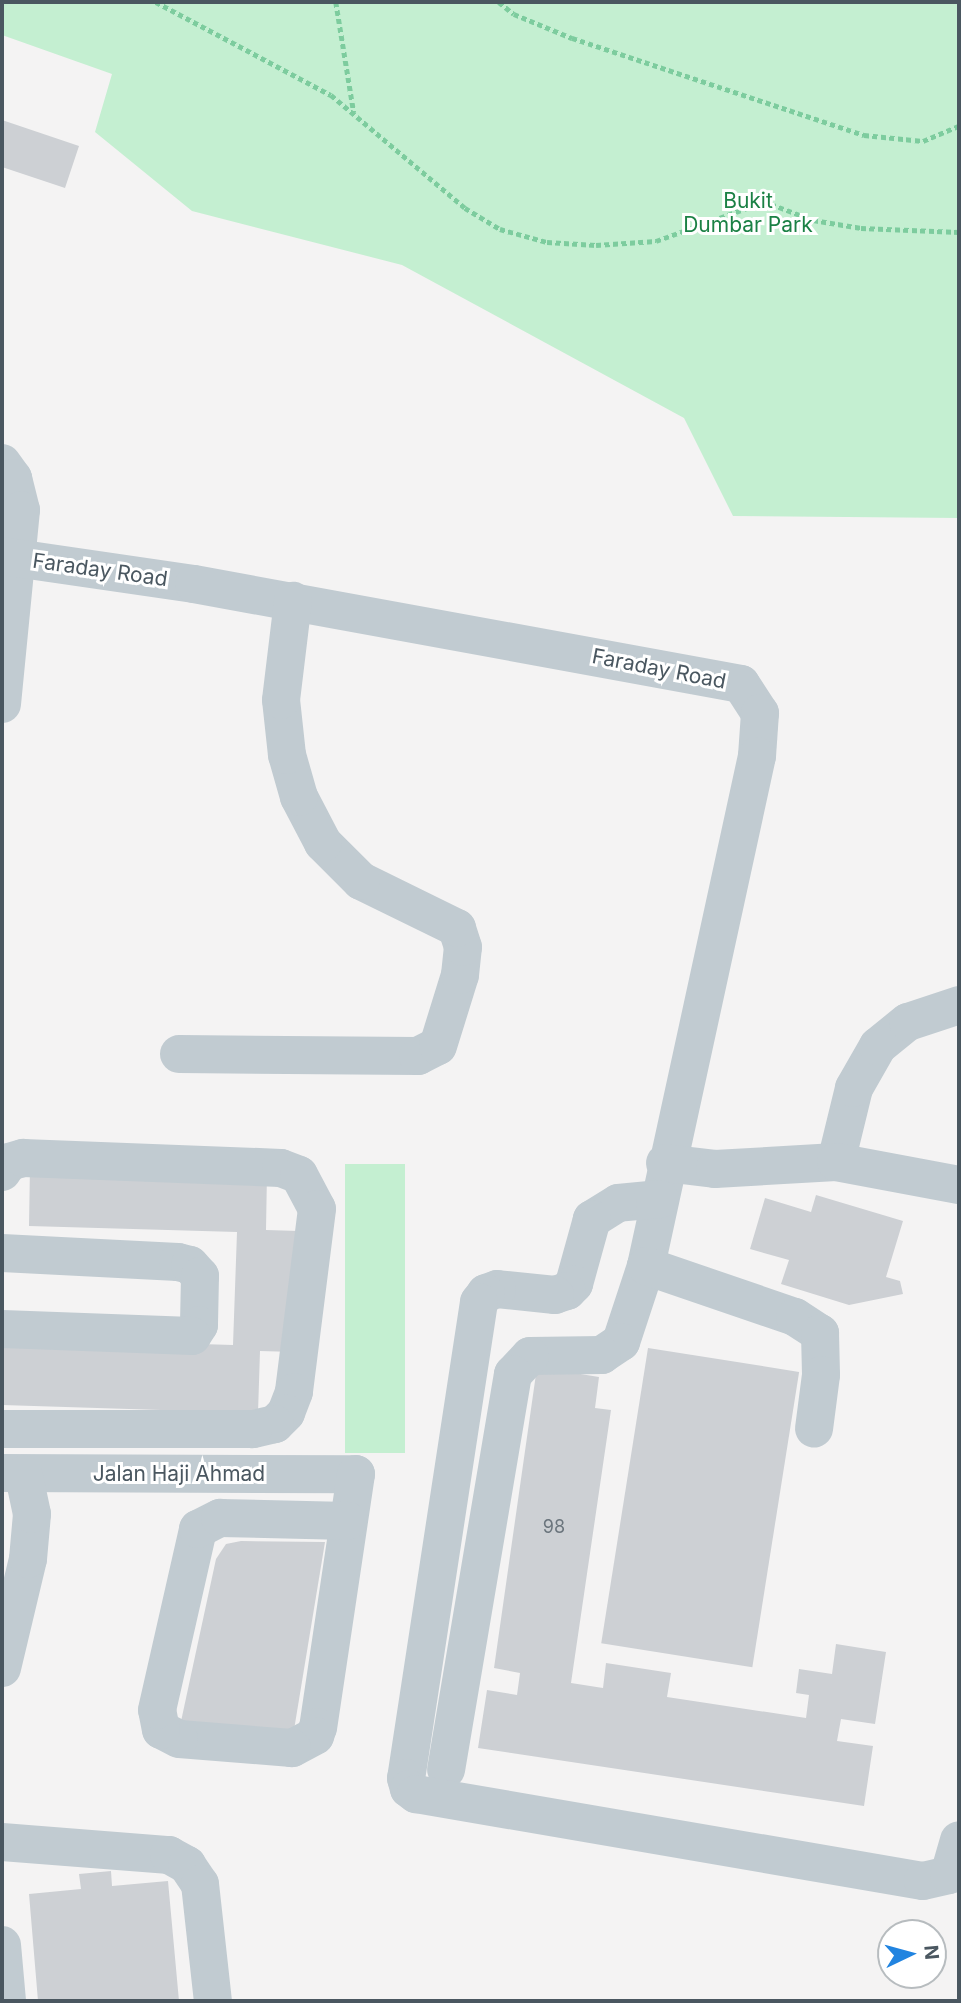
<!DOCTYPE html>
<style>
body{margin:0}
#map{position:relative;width:961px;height:2003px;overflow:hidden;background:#f4f3f3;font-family:Inter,sans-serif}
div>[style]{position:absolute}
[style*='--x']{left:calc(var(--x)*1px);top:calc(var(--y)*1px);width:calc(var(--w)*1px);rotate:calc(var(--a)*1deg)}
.green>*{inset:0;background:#c4efd1;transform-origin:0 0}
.building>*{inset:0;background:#cdd0d4;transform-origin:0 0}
.path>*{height:4.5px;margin-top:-2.25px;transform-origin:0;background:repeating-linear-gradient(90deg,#7dcc9e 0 5px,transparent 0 8.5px)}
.minor>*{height:38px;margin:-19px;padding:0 19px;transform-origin:19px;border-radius:19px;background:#c1cbd1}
span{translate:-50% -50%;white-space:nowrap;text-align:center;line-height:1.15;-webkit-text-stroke:6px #fff;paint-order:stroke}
.number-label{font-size:18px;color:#6b757d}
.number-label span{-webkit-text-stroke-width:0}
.park-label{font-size:21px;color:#1b8145}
.street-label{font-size:21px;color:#4a5760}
.frame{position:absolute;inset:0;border:4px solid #4a5760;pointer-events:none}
.north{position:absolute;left:877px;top:1919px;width:70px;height:70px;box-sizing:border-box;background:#fff;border:2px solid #b7bcbf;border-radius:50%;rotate:85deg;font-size:19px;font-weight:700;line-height:28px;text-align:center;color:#4a5760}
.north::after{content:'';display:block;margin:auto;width:24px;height:32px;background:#2184e0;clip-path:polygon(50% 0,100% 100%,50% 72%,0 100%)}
</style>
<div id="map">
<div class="green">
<div style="clip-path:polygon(2px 2px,959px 2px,959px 518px,733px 516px,684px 418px,402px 265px,192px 211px,95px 132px,112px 74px,2px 35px)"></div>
<div style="left:345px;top:1164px;width:60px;height:289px"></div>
</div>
<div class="building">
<div style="clip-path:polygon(2px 120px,79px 146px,65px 188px,2px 167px)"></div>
<div style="clip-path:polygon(30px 1166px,267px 1173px,266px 1230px,299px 1231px,295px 1352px,260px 1351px,258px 1413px,2px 1405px,2px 1338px,233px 1345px,237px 1232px,29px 1226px)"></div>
<div style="clip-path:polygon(816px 1195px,903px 1221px,886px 1277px,900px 1281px,903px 1294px,849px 1305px,781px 1284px,789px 1260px,750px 1249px,765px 1198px,811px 1212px)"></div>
<div style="left:648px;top:1348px;width:153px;height:299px;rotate:9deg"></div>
<div style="clip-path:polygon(537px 1367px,599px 1377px,595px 1408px,611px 1410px,571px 1683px,603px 1688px,606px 1663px,671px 1673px,667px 1697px,806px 1718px,809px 1695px,796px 1693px,799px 1669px,832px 1674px,836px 1644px,886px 1652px,875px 1724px,841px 1719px,837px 1741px,873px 1746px,864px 1806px,478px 1748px,487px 1690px,517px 1695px,520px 1673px,494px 1668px)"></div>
<div style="clip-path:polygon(241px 1541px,325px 1542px,292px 1742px,180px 1726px,216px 1559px,226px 1544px)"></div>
<div style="clip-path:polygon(111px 1871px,112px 1886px,168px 1881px,179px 2001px,38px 2001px,29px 1894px,81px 1889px,79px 1874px)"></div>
</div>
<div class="path">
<div style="--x:156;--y:2;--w:198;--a:28"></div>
<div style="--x:331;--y:95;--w:175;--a:40.1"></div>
<div style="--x:465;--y:208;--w:41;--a:31"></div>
<div style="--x:500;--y:229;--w:49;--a:15.5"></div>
<div style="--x:547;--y:242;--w:49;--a:3.5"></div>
<div style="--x:596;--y:245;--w:60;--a:-3.8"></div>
<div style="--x:656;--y:241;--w:105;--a:-20"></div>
<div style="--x:755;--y:205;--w:16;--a:-4"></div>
<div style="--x:771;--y:204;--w:45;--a:20.9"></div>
<div style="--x:813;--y:220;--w:49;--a:9.5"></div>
<div style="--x:861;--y:228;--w:98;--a:2.3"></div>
<div style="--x:336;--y:2;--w:112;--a:80.8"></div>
<div style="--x:499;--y:2;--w:19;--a:39"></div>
<div style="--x:514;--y:14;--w:63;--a:22.5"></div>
<div style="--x:572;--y:38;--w:308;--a:18.4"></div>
<div style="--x:864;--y:135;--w:59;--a:5.8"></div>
<div style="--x:923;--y:141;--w:39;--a:-23"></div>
</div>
<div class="minor">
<div style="--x:2;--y:463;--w:19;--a:54"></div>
<div style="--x:13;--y:478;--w:33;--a:76"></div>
<div style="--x:21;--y:510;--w:195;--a:95.6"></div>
<div style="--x:2;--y:556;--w:194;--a:8.3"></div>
<div style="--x:194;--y:584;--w:556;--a:10.36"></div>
<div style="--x:741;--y:684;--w:35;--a:57"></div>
<div style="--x:760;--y:713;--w:43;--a:94"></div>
<div style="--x:757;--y:756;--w:522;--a:102.28"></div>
<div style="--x:646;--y:1266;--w:80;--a:108.2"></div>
<div style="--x:621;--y:1342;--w:23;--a:146"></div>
<div style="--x:602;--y:1355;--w:72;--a:179.2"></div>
<div style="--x:530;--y:1356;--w:25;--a:133"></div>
<div style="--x:513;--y:1374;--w:401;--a:99.6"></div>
<div style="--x:179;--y:1054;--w:239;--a:0.5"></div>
<div style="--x:418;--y:1056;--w:22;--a:-27"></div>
<div style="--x:438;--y:1046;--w:74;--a:-72.8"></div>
<div style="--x:460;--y:975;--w:28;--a:-84"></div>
<div style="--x:463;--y:947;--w:20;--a:-108"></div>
<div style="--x:457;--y:928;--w:107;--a:-153.9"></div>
<div style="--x:361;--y:881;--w:54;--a:-135"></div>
<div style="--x:323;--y:843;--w:52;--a:-117.6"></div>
<div style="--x:299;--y:797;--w:44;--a:-105.9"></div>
<div style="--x:287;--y:755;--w:55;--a:-96.2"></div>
<div style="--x:281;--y:700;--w:100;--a:-83.1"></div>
<div style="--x:836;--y:1162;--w:76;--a:-76.3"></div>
<div style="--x:854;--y:1088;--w:48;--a:-60.3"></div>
<div style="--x:878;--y:1046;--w:38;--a:-39"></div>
<div style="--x:908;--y:1022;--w:54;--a:-18.4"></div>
<div style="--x:665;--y:1163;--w:50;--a:6.8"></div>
<div style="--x:715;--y:1169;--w:121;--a:-3.3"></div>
<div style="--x:836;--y:1162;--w:125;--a:10.6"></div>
<div style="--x:2;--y:1172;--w:12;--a:-55"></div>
<div style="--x:9;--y:1162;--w:15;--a:-16"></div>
<div style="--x:23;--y:1158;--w:258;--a:2.2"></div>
<div style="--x:281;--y:1168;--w:19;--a:21"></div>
<div style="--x:299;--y:1175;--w:38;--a:62"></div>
<div style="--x:317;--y:1209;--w:184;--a:97.2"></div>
<div style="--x:294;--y:1392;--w:22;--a:111"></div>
<div style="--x:286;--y:1413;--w:16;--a:135"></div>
<div style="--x:275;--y:1424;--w:23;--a:167"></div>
<div style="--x:253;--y:1429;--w:251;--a:180"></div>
<div style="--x:660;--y:1199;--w:42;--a:174.6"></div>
<div style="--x:618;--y:1203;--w:31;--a:148"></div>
<div style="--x:592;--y:1219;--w:67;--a:105.5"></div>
<div style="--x:574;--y:1284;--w:10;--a:135"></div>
<div style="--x:567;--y:1291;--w:13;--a:162"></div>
<div style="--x:555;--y:1295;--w:58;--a:-174.1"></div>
<div style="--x:497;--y:1289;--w:12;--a:160"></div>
<div style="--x:486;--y:1293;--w:11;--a:128"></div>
<div style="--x:479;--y:1302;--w:482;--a:98.7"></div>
<div style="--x:406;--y:1778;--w:11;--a:75"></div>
<div style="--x:409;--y:1789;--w:9;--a:36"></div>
<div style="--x:416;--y:1794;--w:514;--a:9.74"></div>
<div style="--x:923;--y:1881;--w:27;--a:-13"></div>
<div style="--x:949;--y:1875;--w:36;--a:-74"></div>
<div style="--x:2;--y:1253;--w:176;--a:2.9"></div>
<div style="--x:178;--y:1262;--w:12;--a:14"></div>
<div style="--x:190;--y:1265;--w:15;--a:48"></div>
<div style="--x:200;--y:1276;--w:49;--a:91.2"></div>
<div style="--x:199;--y:1325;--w:13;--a:122"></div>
<div style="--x:192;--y:1336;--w:190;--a:-177.9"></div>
<div style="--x:646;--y:1266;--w:157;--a:18.9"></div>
<div style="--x:795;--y:1317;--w:30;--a:33"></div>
<div style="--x:820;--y:1333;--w:42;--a:88.6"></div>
<div style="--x:821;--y:1375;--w:54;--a:97.4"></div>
<div style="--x:2;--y:1473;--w:354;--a:0.2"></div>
<div style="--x:356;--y:1474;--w:256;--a:98.5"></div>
<div style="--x:318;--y:1727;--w:9;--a:108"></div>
<div style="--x:315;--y:1736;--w:26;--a:152"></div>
<div style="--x:292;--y:1748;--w:113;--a:-175.4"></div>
<div style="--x:179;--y:1739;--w:20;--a:-153"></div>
<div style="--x:161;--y:1730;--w:20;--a:-101"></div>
<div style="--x:157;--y:1710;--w:186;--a:-77.2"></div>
<div style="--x:198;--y:1529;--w:25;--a:-27"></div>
<div style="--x:220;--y:1518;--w:128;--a:1.3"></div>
<div style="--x:2;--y:1668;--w:112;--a:-76.6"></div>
<div style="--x:28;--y:1559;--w:45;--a:-84.9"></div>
<div style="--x:32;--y:1514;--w:40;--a:-102"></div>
<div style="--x:2;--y:1842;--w:168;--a:4.5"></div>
<div style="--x:169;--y:1855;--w:21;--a:29"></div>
<div style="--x:187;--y:1865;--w:23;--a:56"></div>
<div style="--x:200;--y:1884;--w:118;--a:83.7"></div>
<div style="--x:2;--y:1945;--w:56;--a:84.9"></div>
</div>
<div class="number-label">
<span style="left:554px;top:1527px">98</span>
</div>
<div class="park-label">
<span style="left:748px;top:213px">Bukit<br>Dumbar Park</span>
</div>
<div class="street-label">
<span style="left:100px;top:570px;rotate:8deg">Faraday Road</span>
<span style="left:659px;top:669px;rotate:11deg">Faraday Road</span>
<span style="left:179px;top:1474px">Jalan Haji Ahmad</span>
</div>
<div class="frame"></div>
<div class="north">N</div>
</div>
